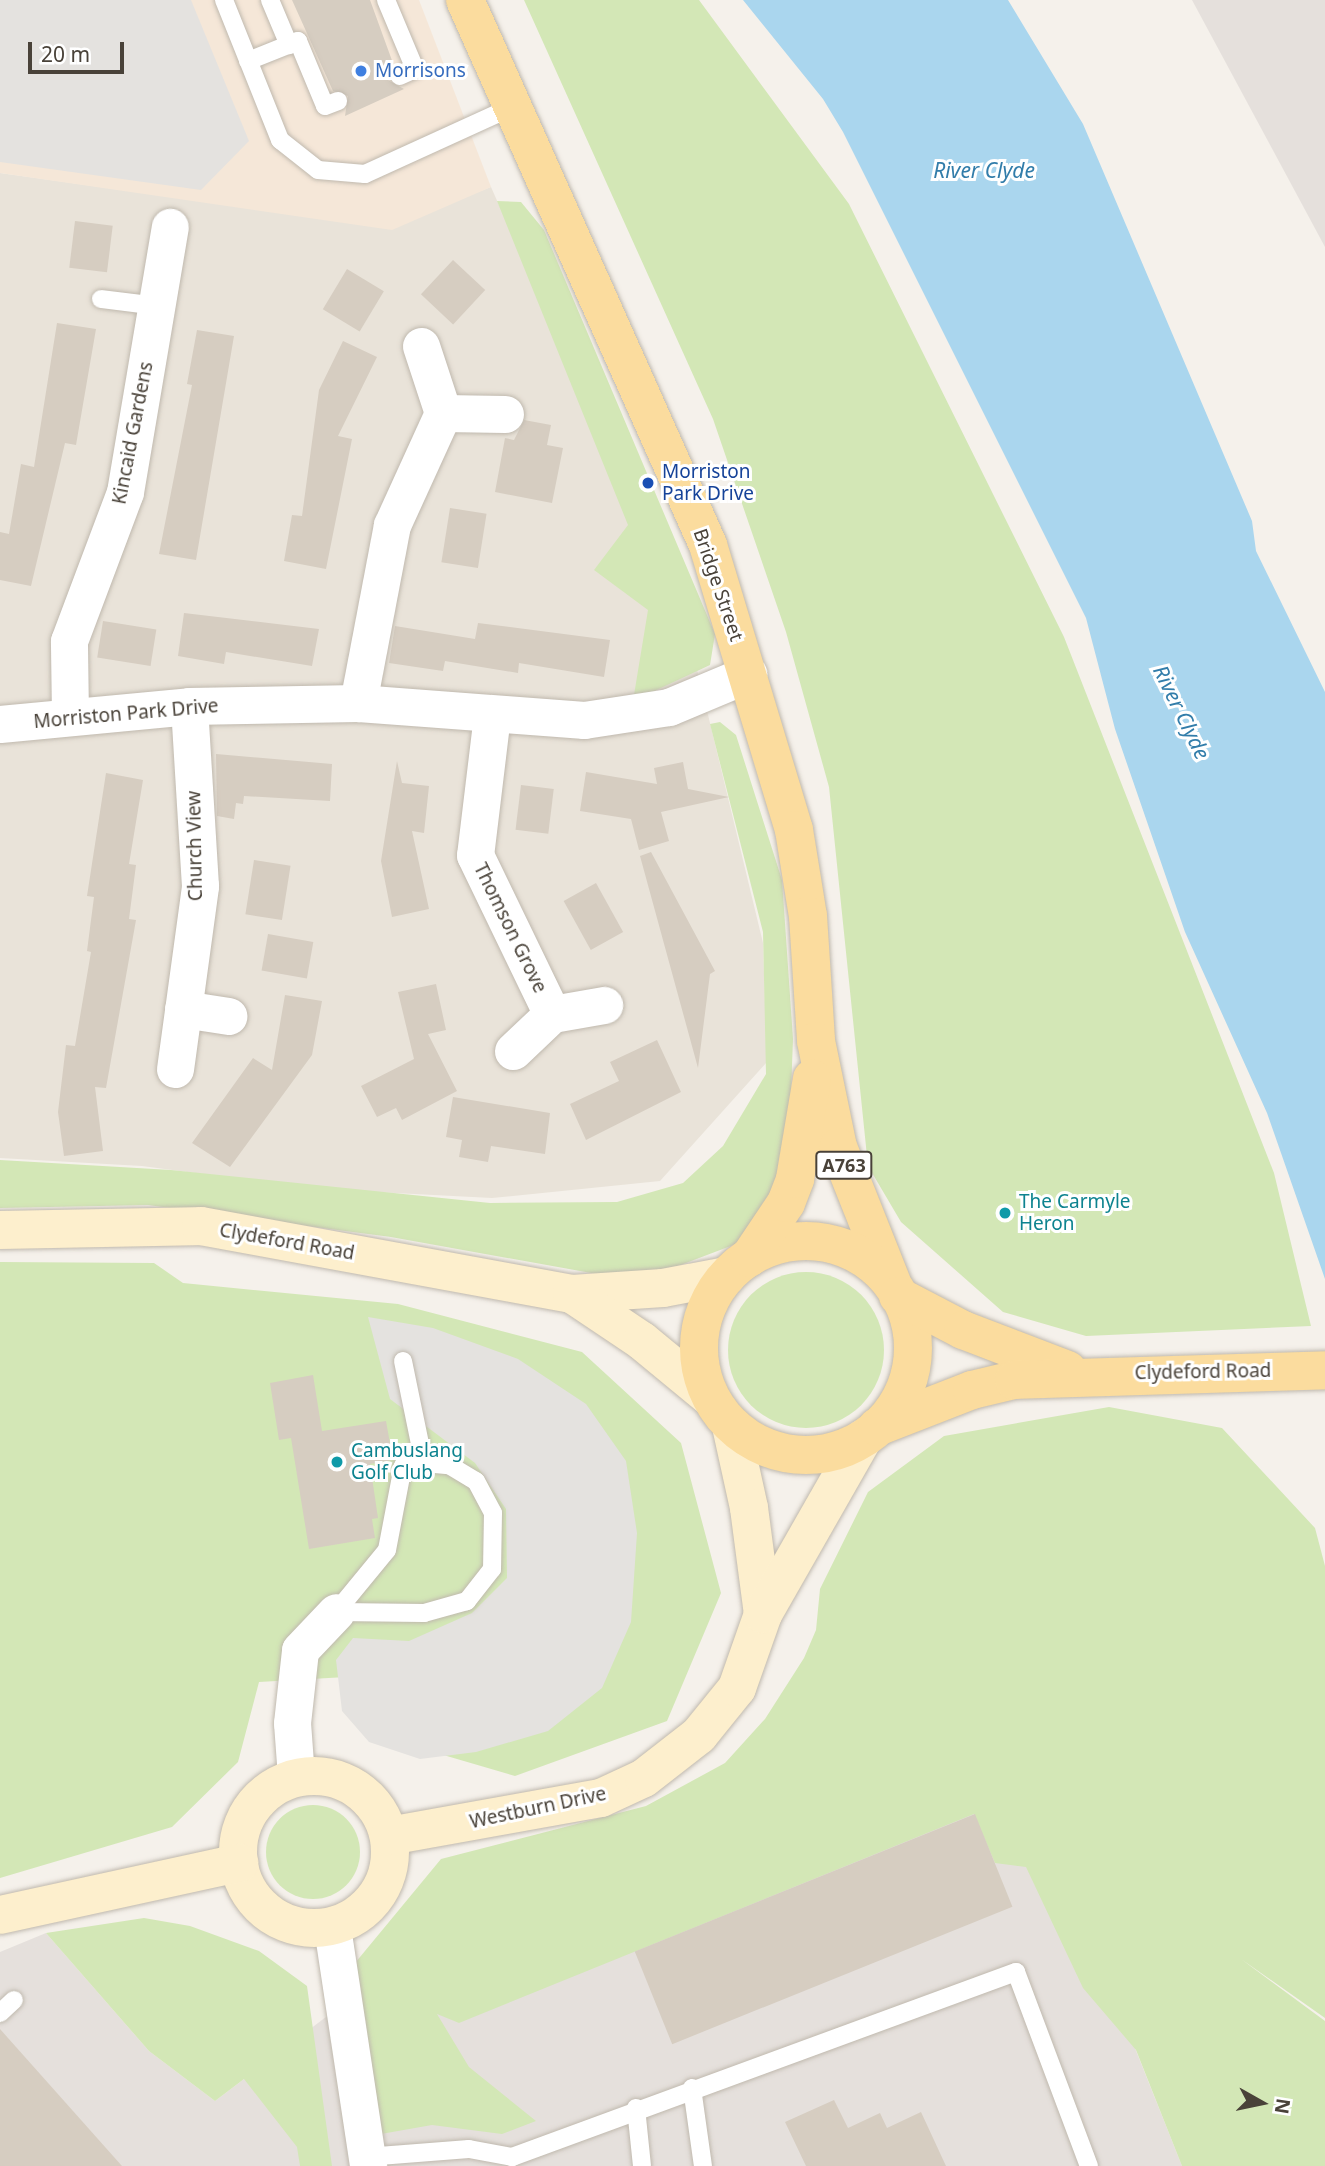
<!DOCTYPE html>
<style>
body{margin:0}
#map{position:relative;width:1325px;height:2166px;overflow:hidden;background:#f5f1eb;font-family:"Noto Sans",sans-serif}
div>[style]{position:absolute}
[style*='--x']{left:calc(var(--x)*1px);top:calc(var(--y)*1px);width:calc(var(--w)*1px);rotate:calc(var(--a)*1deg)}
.residential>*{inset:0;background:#e9e3d9}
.commercial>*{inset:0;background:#f5e7d8}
.industrial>*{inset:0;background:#e5e0dc}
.green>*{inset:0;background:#d3e7b6}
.round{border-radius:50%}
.parking>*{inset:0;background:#e4e2df}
.water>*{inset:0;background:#aad6ee}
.building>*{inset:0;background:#d6cdc1;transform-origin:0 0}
.roads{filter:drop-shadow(0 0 2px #c0b9ae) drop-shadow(0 0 2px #c0b9ae)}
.lane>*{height:18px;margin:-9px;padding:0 9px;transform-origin:9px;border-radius:9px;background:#fff}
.street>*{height:37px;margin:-18.5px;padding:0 18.5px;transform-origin:18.5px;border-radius:18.5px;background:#fff}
.secondary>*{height:38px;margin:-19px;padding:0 19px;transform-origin:19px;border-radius:19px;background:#fdefcd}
.secondary>.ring{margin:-19px;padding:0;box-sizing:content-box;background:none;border:38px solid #fdefcd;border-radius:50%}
.primary>*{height:38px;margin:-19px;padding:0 19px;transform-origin:19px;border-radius:19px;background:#fbdc9e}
.primary>.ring{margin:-19px;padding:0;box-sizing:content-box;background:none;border:38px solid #fbdc9e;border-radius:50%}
.dots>*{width:19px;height:19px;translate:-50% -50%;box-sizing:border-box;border:4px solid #fff;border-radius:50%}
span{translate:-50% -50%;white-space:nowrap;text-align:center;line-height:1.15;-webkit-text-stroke:6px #fff;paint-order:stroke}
.shield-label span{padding:2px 5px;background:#fff;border:2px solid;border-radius:5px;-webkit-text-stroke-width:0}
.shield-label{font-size:18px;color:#494239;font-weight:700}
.shop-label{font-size:19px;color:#366cbe}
.left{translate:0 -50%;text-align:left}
.street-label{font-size:19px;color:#494239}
.transit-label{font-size:19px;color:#164399}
.culture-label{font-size:19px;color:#0d838f}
.water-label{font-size:21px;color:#327daa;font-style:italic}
.north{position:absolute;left:1227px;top:2068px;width:70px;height:70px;-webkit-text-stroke:5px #fff;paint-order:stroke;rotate:99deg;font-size:19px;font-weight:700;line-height:28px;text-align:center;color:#494239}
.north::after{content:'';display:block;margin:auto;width:24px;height:32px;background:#494239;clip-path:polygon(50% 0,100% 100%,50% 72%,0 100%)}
.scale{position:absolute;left:28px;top:42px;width:96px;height:32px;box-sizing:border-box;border:4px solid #494239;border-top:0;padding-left:9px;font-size:21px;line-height:24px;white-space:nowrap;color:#494239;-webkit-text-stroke:5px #fff;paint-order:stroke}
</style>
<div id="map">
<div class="residential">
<div style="clip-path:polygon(0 173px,387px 227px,491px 187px,689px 636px,763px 943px,767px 1062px,660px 1181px,492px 1198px,317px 1189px,142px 1166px,0 1158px)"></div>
</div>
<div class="commercial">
<div style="clip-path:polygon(0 0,419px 0,491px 187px,392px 230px,0 173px)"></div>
</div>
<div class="industrial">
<div style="clip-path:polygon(1192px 0,1325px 0,1325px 247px)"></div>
<div style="clip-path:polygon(1030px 1785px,1182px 2166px,0 2166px,0 1952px,46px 1933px,149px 2051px,215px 2101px,392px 1967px)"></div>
</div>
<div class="green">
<div style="clip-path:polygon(524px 0,699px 0,849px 204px,1064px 637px,1274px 1173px,1311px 1326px,1086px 1336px,1003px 1312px,901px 1222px,868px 1166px,829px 787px,786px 632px,713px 419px)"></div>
<div style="clip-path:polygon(497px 201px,521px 202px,544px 230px,715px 634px,710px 665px,633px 701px,648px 610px,594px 570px,628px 525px)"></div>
<div style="clip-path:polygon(720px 722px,736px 735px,782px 880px,793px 1039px,789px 1145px,773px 1205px,736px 1244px,678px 1266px,619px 1278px,391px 1237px,148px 1205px,0 1208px,0 1160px,171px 1170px,490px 1203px,617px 1202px,683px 1183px,723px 1146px,766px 1074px,763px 932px,710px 724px)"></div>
<div style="clip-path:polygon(0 1262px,154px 1263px,183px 1283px,398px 1304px,582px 1352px,681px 1443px,721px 1593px,667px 1721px,515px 1776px,375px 1735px,346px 1677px,259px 1682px,238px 1762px,172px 1827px,0 1878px)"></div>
<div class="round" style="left:728px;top:1272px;width:156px;height:156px"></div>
<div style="clip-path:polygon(1109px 1407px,1222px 1428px,1315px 1528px,1325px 1566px,1325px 2018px,1241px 1959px,1325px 2021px,1325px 2166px,1182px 2166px,1136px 2050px,1083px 1988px,1026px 1867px,995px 1863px,974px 1814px,459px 2023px,437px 2014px,469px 2067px,536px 2121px,502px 2134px,432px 2125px,364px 2137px,341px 1980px,441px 1859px,646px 1806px,725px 1763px,765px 1719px,804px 1658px,816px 1630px,820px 1589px,868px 1492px,944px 1436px)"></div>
<div class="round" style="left:266px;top:1805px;width:94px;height:94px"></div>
<div style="clip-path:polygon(144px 1918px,190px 1926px,259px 1951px,307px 1986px,332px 2166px,300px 2166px,297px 2147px,244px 2079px,215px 2101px,149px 2051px,46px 1933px)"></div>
</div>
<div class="parking">
<div style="clip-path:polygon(0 0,191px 0,249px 141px,201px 190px,0 162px)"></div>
<div style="clip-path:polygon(368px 1317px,433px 1328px,518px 1359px,586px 1404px,626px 1461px,637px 1533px,631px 1622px,602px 1688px,548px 1731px,476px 1752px,420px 1759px,369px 1742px,342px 1711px,336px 1660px,353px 1638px,409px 1641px,472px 1613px,507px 1578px,506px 1509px,475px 1463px,390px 1399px)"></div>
</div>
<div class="water">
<div style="clip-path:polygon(743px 0,1008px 0,1083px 124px,1252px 521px,1256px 551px,1325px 692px,1325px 1279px,1267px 1113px,1185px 932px,1115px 729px,1086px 618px,843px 132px,823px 99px)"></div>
</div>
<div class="building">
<div style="clip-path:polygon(292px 0,370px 0,394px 66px,388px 80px,404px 89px,345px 116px,348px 96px,333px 91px)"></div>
<div style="left:75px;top:221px;width:38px;height:47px;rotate:7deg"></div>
<div style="left:453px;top:260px;width:44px;height:47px;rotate:43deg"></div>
<div style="left:347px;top:269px;width:43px;height:47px;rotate:31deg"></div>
<div style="clip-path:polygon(57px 323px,96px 329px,76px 445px,65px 443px,31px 586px,0 580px,0 532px,9px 534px,21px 464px,34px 467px)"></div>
<div style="clip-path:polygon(197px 330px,234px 336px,196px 560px,159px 554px,192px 385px,187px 384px)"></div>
<div style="clip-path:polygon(343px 341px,377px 357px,338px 436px,352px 439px,326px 569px,284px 561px,292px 515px,302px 516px,319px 390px)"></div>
<div style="clip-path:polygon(524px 420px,551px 425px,547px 445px,563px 448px,552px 503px,495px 492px,505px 438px,514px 440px)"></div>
<div style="left:450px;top:508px;width:37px;height:55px;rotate:9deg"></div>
<div style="clip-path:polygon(184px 613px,319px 629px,312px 666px,226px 652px,224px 664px,178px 656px)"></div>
<div style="left:103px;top:621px;width:54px;height:37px;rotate:9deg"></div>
<div style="clip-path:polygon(478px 623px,610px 640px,604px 677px,519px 663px,518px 673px,445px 661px,443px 671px,389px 663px,395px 626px,475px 639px)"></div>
<div style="clip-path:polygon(216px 754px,332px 764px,330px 801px,244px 796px,243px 804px,236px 803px,234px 819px,217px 816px)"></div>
<div style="clip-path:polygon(397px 761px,402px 783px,429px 786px,424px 833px,412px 831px,429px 909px,392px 917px,381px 861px)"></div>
<div style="clip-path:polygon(683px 762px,688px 789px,729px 797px,661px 812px,669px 841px,639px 850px,631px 819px,580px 811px,586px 772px,657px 784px,654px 768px)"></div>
<div style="clip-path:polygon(106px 773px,143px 780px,129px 864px,136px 865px,129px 919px,136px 920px,106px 1088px,95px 1087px,103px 1151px,64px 1156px,58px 1112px,66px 1045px,75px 1046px,91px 952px,87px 951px,94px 897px,87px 896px)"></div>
<div style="left:521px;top:785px;width:33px;height:45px;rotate:7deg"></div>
<div style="clip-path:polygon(651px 852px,715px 971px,710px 974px,698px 1068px,640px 856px)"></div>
<div style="left:254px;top:860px;width:37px;height:55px;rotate:9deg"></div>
<div style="left:596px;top:883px;width:56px;height:37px;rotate:61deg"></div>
<div style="left:268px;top:934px;width:46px;height:37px;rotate:10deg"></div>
<div style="clip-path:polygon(436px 984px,446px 1030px,428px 1034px,457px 1091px,402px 1120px,396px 1108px,377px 1117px,361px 1086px,414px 1059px,398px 992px)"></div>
<div style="clip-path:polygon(285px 995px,322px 1001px,312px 1055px,230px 1167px,192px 1143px,253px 1058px,272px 1070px)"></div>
<div style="clip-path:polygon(657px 1040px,681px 1092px,586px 1140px,570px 1104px,619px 1081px,610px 1062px)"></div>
<div style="clip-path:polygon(453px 1097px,550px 1113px,545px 1154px,491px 1146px,488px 1162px,459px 1157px,462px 1140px,446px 1137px)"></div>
<div style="clip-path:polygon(313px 1375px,322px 1431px,386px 1421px,393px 1460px,370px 1464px,378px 1518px,372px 1519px,375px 1538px,309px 1549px,291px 1438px,279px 1440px,270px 1383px)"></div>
<div style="left:975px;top:1814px;width:100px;height:367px;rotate:68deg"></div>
<div style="clip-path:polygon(0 2029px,122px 2166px,0 2166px)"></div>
<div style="clip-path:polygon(834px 2100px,848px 2128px,880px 2113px,887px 2128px,921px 2112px,946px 2166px,806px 2166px,785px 2122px)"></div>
</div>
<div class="roads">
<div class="lane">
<div style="--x:224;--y:0;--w:151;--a:68.2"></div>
<div style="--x:280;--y:140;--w:48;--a:38.3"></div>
<div style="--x:318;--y:170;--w:47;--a:4.9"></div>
<div style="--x:365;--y:174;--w:159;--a:-24.5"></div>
<div style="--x:270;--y:0;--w:49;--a:67.1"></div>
<div style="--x:386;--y:0;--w:75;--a:67.2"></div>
<div style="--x:415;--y:69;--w:17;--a:156"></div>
<div style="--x:248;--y:61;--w:54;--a:-21.8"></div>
<div style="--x:298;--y:41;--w:70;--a:67.4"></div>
<div style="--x:325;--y:106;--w:14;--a:-21"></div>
<div style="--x:101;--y:299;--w:56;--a:7.1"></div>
<div style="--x:403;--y:1361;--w:104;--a:78.4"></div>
<div style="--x:424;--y:1463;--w:25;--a:5"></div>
<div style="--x:449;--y:1465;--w:31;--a:31"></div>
<div style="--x:476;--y:1481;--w:36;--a:62"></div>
<div style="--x:493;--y:1513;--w:56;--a:91"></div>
<div style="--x:492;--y:1569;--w:41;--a:128"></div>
<div style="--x:467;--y:1601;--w:45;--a:164.4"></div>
<div style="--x:424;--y:1613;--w:88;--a:-179.3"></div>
<div style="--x:336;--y:1612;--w:80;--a:-50.6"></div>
<div style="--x:387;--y:1550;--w:86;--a:-79.2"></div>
<div style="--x:403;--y:1466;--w:21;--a:-8"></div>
<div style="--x:0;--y:2013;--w:19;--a:-43"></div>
<div style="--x:692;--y:2088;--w:79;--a:82"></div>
<div style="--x:636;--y:2108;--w:58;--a:84.1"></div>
<div style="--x:366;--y:2157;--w:103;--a:-4.4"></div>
<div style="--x:469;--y:2149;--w:44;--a:10.5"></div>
<div style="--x:512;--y:2157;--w:537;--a:-20.16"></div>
<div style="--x:1016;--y:1972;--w:207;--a:69.4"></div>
</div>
<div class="street">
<div style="--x:421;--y:346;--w:71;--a:71.8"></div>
<div style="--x:443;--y:413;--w:62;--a:0.9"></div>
<div style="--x:358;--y:703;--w:181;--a:-79.2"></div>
<div style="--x:392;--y:525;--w:123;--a:-65.5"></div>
<div style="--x:492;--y:715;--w:141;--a:96.9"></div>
<div style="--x:475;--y:855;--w:177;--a:64.2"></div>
<div style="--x:70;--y:717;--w:76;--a:-90.8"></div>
<div style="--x:69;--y:641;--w:159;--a:-69.4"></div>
<div style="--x:125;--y:492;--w:269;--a:-80.4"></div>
<div style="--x:0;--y:724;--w:190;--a:-5.4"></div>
<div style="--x:189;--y:706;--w:169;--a:-1"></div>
<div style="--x:358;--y:703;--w:227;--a:4.3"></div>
<div style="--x:584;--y:720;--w:86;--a:-8.7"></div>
<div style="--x:669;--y:707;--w:86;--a:-22.7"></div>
<div style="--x:183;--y:1009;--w:46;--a:8.8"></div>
<div style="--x:513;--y:1051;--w:54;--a:-43.5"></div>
<div style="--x:552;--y:1014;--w:53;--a:-9.8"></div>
<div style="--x:175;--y:1069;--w:185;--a:-82.2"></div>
<div style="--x:200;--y:886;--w:180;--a:-93.5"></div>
<div style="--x:296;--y:1777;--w:54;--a:-94.2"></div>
<div style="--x:292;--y:1723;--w:73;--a:-83.7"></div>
<div style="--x:300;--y:1650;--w:52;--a:-46.5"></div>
<div style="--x:332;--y:1927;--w:242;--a:81.4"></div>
</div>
<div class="secondary">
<div style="--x:0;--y:1230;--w:201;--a:-1.1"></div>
<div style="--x:201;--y:1226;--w:377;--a:10.4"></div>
<div style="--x:572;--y:1294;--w:91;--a:-3.8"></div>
<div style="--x:663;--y:1288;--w:65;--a:-10.6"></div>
<div style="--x:572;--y:1294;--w:84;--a:33.9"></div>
<div style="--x:642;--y:1341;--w:88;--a:39.5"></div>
<div style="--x:731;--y:1426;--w:84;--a:77.6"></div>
<div style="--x:749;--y:1508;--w:107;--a:82.5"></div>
<div class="ring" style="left:238px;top:1776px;width:114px;height:114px"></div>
<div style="--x:389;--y:1836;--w:215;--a:-10.2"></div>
<div style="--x:601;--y:1798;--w:47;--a:-24.9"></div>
<div style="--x:644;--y:1778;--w:70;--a:-38"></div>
<div style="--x:699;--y:1735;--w:60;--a:-51"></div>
<div style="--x:737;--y:1688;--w:78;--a:-70.6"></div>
<div style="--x:763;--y:1614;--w:202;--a:-60.3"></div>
<div style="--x:0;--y:1915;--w:245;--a:-12.3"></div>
</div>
<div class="primary">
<div style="--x:465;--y:0;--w:597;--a:65.97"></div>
<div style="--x:708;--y:545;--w:298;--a:73.2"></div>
<div style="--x:794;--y:830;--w:87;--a:80.8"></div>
<div style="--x:808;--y:916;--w:125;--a:86.3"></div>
<div style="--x:816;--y:1041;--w:108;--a:78.3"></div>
<div style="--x:838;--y:1147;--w:146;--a:68.3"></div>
<div class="ring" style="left:699px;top:1241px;width:176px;height:176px"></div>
<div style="--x:749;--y:1258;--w:66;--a:-56.1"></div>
<div style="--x:786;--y:1203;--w:26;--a:-69"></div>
<div style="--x:795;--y:1179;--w:102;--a:-80.4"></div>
<div style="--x:898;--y:1296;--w:73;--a:27.6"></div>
<div style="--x:963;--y:1330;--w:112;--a:20.9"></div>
<div style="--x:877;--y:1427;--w:102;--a:-21.3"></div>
<div style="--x:972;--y:1390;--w:43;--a:-13.4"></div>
<div style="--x:1014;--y:1380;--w:311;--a:-1.8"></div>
</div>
</div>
<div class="dots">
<div style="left:361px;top:71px;background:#3f7fe0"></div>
<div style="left:648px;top:483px;background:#1a4fb4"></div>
<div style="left:1005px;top:1213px;background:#0f9aa8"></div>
<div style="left:337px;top:1462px;background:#0f9aa8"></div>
</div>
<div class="shield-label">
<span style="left:844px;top:1165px">A763</span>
</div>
<div class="shop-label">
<span class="left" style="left:375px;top:71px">Morrisons</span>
</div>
<div class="street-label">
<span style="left:133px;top:433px;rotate:-79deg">Kincaid Gardens</span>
<span style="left:718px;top:585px;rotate:71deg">Bridge Street</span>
<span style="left:126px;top:714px;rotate:-5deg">Morriston Park Drive</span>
<span style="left:195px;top:846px;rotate:-91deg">Church View</span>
<span style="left:510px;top:928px;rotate:64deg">Thomson Grove</span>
<span style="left:287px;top:1242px;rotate:10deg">Clydeford Road</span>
<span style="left:1203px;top:1372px;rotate:-1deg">Clydeford Road</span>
<span style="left:538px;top:1808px;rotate:-12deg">Westburn Drive</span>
</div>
<div class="transit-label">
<span class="left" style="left:662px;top:483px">Morriston<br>Park Drive</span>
</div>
<div class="culture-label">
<span class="left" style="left:1019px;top:1213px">The Carmyle<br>Heron</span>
<span class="left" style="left:351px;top:1462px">Cambuslang<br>Golf Club</span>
</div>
<div class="water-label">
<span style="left:984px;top:170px">River Clyde</span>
<span style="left:1182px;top:712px;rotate:64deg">River Clyde</span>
</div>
<div class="north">N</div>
<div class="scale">20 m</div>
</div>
